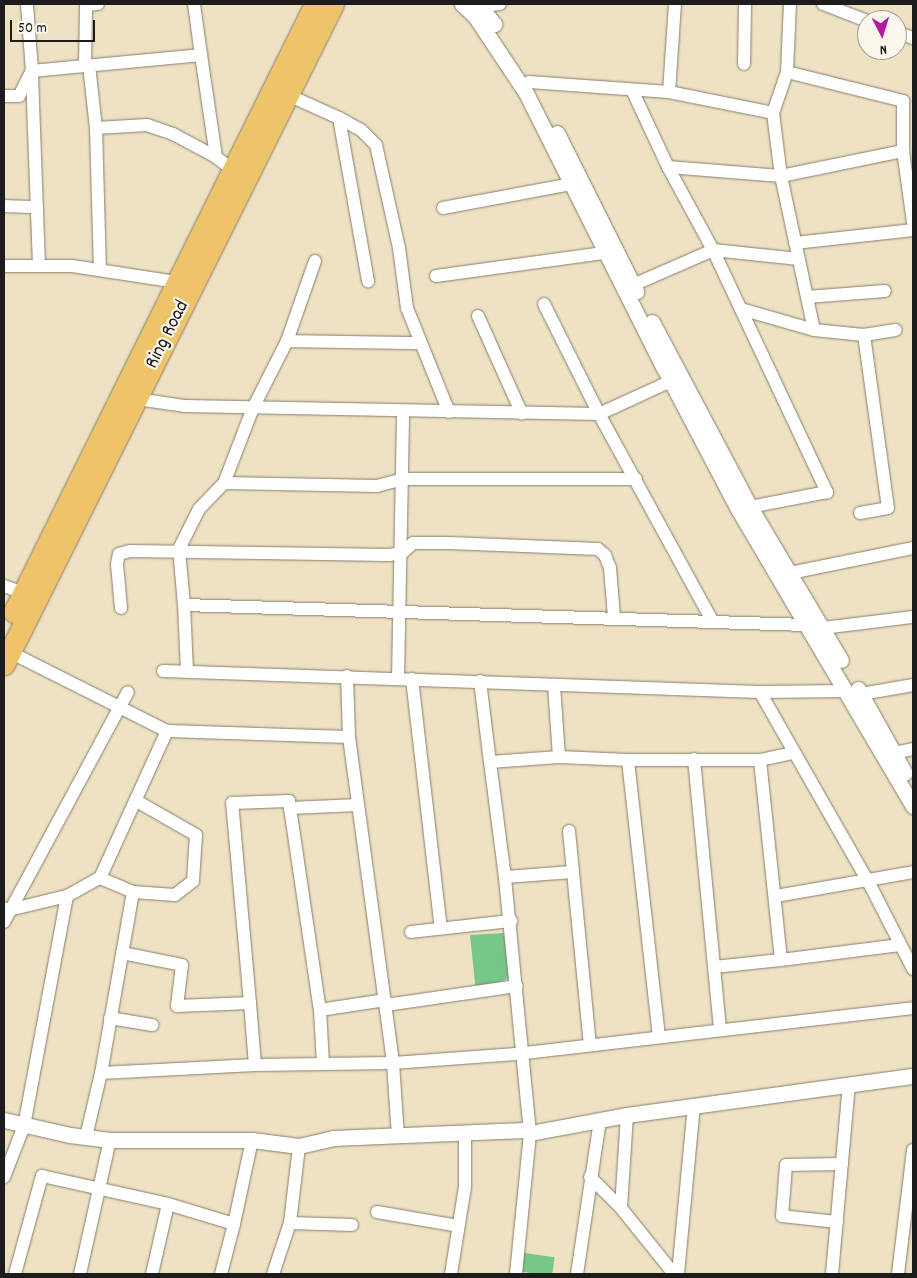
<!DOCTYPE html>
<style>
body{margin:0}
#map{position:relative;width:917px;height:1278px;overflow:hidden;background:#eee2c2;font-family:Dekko,sans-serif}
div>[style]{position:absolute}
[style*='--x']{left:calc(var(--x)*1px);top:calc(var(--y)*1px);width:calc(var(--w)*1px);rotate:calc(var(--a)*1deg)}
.green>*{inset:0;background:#77c789;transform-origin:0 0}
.roads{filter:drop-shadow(0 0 1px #857f6f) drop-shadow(0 0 1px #857f6f)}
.minor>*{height:12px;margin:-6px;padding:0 6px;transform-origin:6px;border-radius:6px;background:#fff}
.tertiary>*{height:15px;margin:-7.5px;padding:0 7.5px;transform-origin:7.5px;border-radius:7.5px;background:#fff}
.trunk>*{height:21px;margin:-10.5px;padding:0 10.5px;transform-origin:10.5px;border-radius:10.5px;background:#efc469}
span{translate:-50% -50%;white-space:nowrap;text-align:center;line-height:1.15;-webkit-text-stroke:4.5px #fbf7ec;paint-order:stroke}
.street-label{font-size:20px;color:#1c1c1c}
.frame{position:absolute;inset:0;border:5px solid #1c1c1c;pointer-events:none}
.north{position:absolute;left:857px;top:10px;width:50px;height:50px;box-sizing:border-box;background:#fbf7ec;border:1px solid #a29f99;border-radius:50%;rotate:175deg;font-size:14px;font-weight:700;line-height:20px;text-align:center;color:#1c1c1c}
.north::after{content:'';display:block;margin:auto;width:18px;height:22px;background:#b5179e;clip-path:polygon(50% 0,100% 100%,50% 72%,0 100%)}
.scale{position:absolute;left:10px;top:20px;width:85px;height:22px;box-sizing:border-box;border:2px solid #1c1c1c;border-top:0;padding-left:6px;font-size:15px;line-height:18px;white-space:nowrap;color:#1c1c1c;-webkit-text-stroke:4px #fbf7ec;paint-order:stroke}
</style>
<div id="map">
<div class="green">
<div style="clip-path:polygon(504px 933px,509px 978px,476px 992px,470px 935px)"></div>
<div style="left:518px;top:1252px;width:37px;height:19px;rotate:8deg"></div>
</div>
<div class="roads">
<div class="minor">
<div style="--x:194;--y:4;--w:51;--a:82.2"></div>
<div style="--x:823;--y:4;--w:47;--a:21.1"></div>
<div style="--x:481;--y:6;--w:19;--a:-6"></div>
<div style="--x:897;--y:32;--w:17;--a:21"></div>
<div style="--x:744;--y:64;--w:60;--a:-89"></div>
<div style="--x:85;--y:65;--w:60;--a:-89"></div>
<div style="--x:86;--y:5;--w:12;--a:-5"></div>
<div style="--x:89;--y:65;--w:63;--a:83.7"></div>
<div style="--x:96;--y:128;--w:142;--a:88.4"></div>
<div style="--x:787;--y:72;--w:68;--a:-87.5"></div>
<div style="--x:529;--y:82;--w:140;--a:4.1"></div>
<div style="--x:669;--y:92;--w:106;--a:11.4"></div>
<div style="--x:773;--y:113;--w:43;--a:-71.1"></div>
<div style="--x:787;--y:72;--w:120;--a:14"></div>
<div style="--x:903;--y:101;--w:50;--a:90"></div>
<div style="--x:903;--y:151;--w:72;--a:82"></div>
<div style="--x:632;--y:90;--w:85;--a:64.9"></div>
<div style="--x:668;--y:167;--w:94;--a:61.5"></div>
<div style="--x:713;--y:250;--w:268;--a:64.8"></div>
<div style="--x:827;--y:492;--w:78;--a:169"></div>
<div style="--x:669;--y:92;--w:88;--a:-86.1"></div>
<div style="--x:288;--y:95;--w:56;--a:24.3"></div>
<div style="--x:339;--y:118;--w:166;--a:79.9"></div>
<div style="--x:4;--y:96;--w:15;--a:0"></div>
<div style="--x:19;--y:96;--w:28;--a:-63"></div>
<div style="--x:32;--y:71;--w:67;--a:-94.3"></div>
<div style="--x:773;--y:113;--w:64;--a:82.8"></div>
<div style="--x:781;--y:176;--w:157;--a:77.9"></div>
<div style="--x:339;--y:118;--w:25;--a:29"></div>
<div style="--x:361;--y:130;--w:21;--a:45"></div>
<div style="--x:376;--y:145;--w:106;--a:77.4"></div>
<div style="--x:399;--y:248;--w:61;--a:82.4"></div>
<div style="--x:407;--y:308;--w:112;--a:68"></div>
<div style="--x:96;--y:128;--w:51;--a:-3.4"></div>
<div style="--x:147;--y:125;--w:28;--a:19"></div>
<div style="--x:173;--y:134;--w:49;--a:28.1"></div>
<div style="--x:668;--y:167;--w:113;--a:4.6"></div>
<div style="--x:781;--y:176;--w:125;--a:-11.6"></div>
<div style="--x:4;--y:206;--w:33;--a:2"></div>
<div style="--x:443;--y:208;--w:130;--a:-10.6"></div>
<div style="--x:795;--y:243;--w:119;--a:-6.3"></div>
<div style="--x:315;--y:261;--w:85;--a:109.3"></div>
<div style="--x:287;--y:341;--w:75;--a:116.9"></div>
<div style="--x:253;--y:408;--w:80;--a:111.1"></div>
<div style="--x:224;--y:483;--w:153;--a:1.1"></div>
<div style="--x:377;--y:486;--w:27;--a:-15"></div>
<div style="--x:403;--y:479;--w:233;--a:0"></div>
<div style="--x:4;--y:266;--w:68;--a:0"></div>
<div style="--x:72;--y:266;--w:105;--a:8.7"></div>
<div style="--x:39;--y:266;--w:195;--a:-92.1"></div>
<div style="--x:32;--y:71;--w:170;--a:-5.4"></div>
<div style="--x:201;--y:55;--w:103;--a:81.6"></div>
<div style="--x:216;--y:157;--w:28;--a:38"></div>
<div style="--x:436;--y:276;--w:171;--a:-7.8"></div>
<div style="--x:633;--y:285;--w:87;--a:-23.6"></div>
<div style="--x:713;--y:250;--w:86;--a:6"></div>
<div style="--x:807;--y:297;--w:78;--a:-4.4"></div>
<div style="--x:544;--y:304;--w:123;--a:63.4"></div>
<div style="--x:599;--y:414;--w:237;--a:61.3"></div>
<div style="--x:741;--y:309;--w:76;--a:16"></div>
<div style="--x:814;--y:330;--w:50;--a:5.7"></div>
<div style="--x:478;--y:316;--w:107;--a:65.8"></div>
<div style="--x:287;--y:341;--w:132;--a:0.9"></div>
<div style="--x:137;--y:399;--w:49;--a:8.3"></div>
<div style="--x:185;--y:406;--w:414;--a:1.1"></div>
<div style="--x:599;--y:414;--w:79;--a:-24.6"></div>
<div style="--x:860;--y:513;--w:28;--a:-10"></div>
<div style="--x:888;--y:508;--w:175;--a:-97.9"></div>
<div style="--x:864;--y:335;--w:32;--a:-9"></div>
<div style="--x:790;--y:573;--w:126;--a:-11.5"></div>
<div style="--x:4;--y:586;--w:20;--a:20"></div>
<div style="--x:184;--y:605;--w:56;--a:-95.1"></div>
<div style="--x:179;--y:549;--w:45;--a:-63.4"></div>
<div style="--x:199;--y:509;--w:36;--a:-46"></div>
<div style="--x:121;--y:608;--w:44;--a:-95.2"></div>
<div style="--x:117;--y:564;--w:10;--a:-79"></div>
<div style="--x:119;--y:554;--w:11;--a:-15"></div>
<div style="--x:130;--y:551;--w:259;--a:0.9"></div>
<div style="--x:389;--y:555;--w:13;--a:-9"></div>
<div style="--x:402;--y:553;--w:15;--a:-42"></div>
<div style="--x:413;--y:543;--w:36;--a:0"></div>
<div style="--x:449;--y:543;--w:149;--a:2.3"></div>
<div style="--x:598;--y:549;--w:9;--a:41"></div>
<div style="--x:605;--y:555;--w:14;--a:69"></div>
<div style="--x:610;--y:568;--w:49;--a:85.3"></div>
<div style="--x:823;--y:628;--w:91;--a:-7"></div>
<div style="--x:10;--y:652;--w:176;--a:26.7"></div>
<div style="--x:167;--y:731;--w:182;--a:1.9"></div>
<div style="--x:349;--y:737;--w:329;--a:82.3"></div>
<div style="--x:393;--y:1063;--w:74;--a:86.1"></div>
<div style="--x:163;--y:671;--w:597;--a:2.01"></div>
<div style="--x:760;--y:692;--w:87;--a:-0.7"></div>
<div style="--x:187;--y:671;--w:66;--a:-92.6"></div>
<div style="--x:184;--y:605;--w:624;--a:1.84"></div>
<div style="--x:347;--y:676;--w:61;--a:88.1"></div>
<div style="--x:398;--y:678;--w:267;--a:-88.9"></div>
<div style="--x:412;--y:679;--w:251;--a:83.4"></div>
<div style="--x:480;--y:681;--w:82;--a:83"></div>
<div style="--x:490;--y:762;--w:69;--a:-4.1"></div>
<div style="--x:559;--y:757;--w:72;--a:-94"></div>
<div style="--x:760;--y:692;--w:218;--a:60.3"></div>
<div style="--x:868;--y:881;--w:99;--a:62.9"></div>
<div style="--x:861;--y:694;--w:53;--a:-9.8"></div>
<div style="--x:894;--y:753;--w:19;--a:-12"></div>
<div style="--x:559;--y:757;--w:69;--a:2.5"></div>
<div style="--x:694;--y:759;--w:272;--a:84.5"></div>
<div style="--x:760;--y:760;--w:201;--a:84"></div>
<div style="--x:781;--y:960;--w:120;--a:-7.2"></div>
<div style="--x:490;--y:762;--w:116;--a:82.6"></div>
<div style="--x:290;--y:808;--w:68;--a:-2.5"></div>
<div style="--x:569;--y:831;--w:41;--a:84.4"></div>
<div style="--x:100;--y:878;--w:36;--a:23"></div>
<div style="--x:133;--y:892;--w:184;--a:100"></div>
<div style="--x:133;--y:892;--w:42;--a:4.1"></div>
<div style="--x:175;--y:895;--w:23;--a:-38"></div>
<div style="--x:193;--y:881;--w:46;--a:-86.3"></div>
<div style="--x:196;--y:835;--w:70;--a:-150.2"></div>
<div style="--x:776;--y:896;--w:139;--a:-9.9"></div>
<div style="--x:4;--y:908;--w:5;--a:22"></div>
<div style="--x:9;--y:910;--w:60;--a:-13.6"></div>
<div style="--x:67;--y:896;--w:38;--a:-29"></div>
<div style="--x:100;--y:878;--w:162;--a:-65.5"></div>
<div style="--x:4;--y:922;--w:261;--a:-61.7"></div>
<div style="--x:411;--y:932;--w:101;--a:-6.3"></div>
<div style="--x:122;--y:953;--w:61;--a:11.3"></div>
<div style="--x:182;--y:965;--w:41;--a:97"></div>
<div style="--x:177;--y:1006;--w:73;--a:-2.4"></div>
<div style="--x:250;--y:1003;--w:201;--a:-95.1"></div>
<div style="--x:232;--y:803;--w:57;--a:-2"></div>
<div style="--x:289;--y:801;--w:211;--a:81.6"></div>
<div style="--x:320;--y:1010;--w:66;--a:-8.7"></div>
<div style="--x:714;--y:967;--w:67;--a:-6"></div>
<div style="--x:250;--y:1003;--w:62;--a:85.4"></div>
<div style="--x:386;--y:1005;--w:132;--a:-8.3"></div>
<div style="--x:320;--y:1010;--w:53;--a:86.8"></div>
<div style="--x:110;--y:1018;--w:43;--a:9.5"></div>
<div style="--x:659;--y:1037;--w:279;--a:-96.4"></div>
<div style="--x:628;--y:760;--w:132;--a:0"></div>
<div style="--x:760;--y:760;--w:33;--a:-12"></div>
<div style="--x:627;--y:1115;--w:93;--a:93.7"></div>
<div style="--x:621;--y:1208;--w:85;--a:51.2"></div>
<div style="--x:86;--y:1137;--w:66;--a:-76.8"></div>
<div style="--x:101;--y:1073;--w:154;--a:-3"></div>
<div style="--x:255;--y:1065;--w:138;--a:-0.8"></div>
<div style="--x:393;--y:1063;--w:123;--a:-4.2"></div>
<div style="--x:516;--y:1054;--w:400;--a:-6.6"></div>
<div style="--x:4;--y:1177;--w:55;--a:-68.6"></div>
<div style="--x:24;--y:1126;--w:234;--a:-79.4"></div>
<div style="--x:590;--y:1177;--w:44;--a:45"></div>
<div style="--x:377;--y:1212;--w:82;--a:9.8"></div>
<div style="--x:837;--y:1222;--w:55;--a:-173.8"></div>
<div style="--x:782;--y:1216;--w:51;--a:-85.5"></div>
<div style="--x:786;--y:1165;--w:56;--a:-1"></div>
<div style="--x:290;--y:1223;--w:62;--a:1.8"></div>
<div style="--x:15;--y:1274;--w:102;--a:-74.6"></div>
<div style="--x:42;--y:1176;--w:129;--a:12.5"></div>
<div style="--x:80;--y:1274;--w:137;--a:-77.4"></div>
<div style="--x:152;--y:1274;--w:72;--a:-77.1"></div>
<div style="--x:168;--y:1204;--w:69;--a:16.9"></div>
<div style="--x:234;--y:1224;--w:86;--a:-77.9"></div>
<div style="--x:221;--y:1274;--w:52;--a:-75.4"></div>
<div style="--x:273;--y:1274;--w:54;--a:-71.6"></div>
<div style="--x:290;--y:1223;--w:78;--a:-83.3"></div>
<div style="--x:451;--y:1274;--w:88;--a:-80.9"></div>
<div style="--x:465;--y:1187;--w:53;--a:-90"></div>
<div style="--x:516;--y:1274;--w:142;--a:-84.3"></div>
<div style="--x:530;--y:1133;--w:257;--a:-95.6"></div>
<div style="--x:505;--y:877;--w:68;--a:-4.2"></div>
<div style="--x:573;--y:872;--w:174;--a:84.4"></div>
<div style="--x:577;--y:1274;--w:156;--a:-81.5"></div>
<div style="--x:678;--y:1274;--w:169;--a:-84.6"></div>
<div style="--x:832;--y:1274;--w:190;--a:-84.9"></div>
<div style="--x:898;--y:1274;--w:125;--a:-83.1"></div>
</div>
<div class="tertiary">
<div style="--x:462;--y:4;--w:18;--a:43"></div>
<div style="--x:475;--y:16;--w:92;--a:56.5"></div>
<div style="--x:526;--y:93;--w:308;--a:63.4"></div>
<div style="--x:664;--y:368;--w:159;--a:62.3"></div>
<div style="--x:738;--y:509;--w:345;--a:59.5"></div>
<div style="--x:478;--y:4;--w:26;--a:51"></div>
<div style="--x:557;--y:133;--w:177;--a:63.4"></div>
<div style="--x:652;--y:322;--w:209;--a:62.1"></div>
<div style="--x:750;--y:507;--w:178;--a:59.3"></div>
<div style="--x:858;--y:689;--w:96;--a:60.8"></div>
<div style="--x:4;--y:1120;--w:68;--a:12.8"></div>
<div style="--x:70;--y:1135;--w:40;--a:7.1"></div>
<div style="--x:110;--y:1140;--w:142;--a:0"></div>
<div style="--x:252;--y:1140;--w:47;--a:7.3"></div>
<div style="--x:299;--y:1146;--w:35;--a:-13"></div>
<div style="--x:333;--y:1138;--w:191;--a:-2.4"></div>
<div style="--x:524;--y:1130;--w:7;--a:27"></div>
<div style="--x:530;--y:1133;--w:99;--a:-10.5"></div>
<div style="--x:627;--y:1115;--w:289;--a:-7.8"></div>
</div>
<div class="trunk">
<div style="--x:14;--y:612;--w:678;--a:-63.66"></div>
<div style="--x:4;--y:664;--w:737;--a:-63.5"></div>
</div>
</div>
<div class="street-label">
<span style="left:168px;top:335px;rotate:-63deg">Ring Road</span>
</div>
<div class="frame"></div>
<div class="north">N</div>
<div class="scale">50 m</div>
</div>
